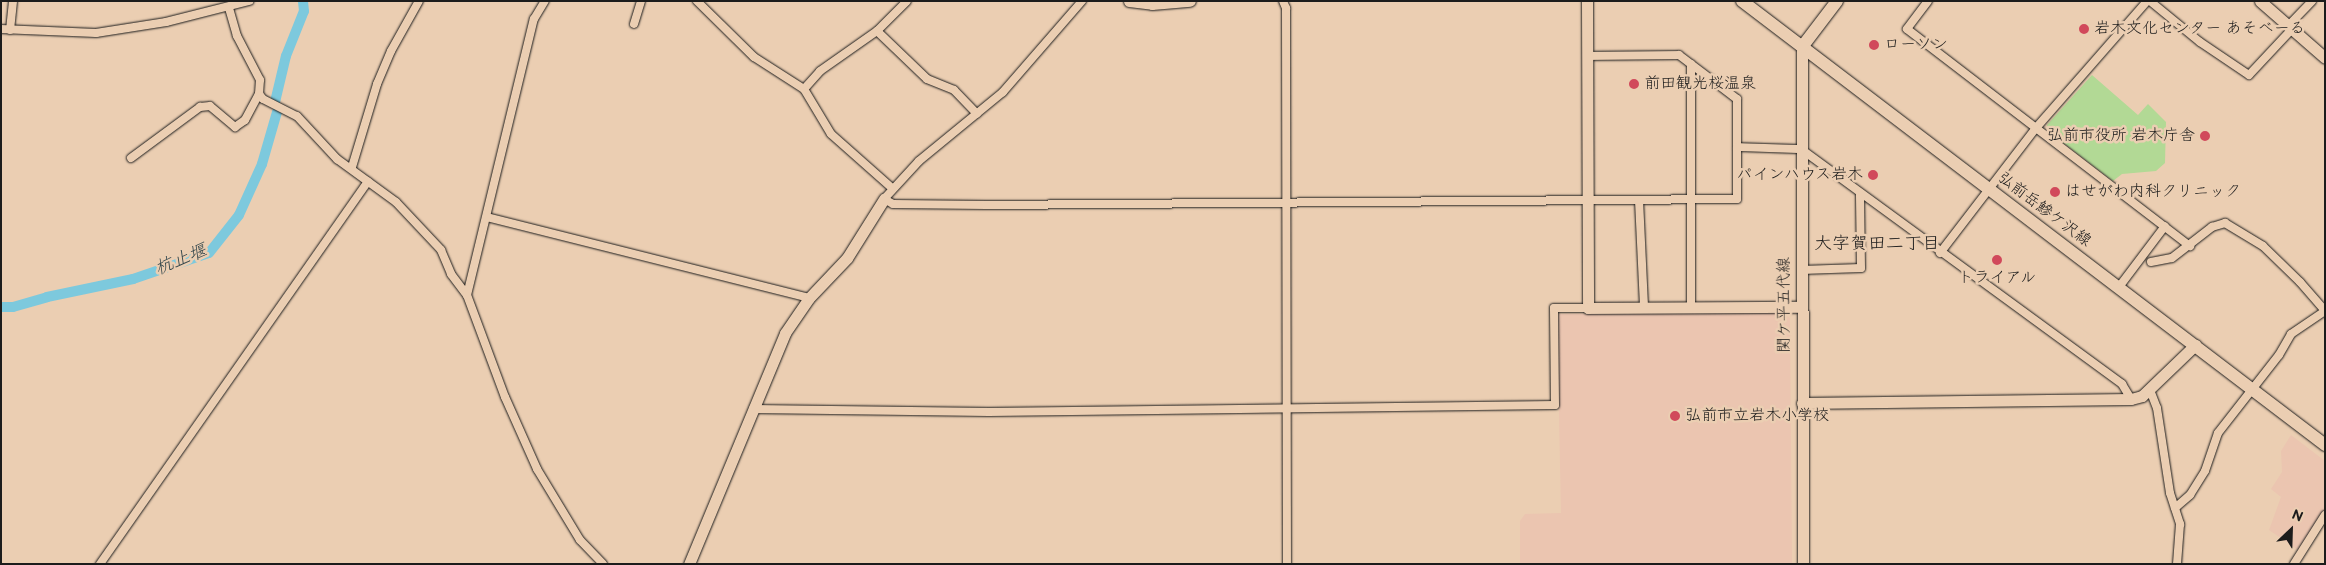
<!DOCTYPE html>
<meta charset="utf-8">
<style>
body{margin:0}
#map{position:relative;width:2326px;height:565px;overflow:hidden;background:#ebceb2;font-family:"Balsamiq Sans","Klee One",sans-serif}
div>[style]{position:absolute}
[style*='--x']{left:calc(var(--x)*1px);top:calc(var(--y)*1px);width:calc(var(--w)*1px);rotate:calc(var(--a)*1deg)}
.built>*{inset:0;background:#ebc5b0}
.green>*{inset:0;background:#b2d995}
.canal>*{height:10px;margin:-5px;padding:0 5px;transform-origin:5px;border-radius:5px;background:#7dc9dd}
.roads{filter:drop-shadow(0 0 1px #1c1c1c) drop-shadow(0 0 1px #1c1c1c)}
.street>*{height:8px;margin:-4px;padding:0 4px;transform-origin:4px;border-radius:4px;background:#ebceb2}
.secondary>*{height:11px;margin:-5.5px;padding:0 5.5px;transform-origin:5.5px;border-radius:5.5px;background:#ebceb2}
.primary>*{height:12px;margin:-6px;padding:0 6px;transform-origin:6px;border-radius:6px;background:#ebceb2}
.dots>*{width:14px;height:14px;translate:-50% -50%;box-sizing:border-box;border:2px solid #ebceb2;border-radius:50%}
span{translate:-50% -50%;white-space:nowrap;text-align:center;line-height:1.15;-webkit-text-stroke:5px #ebceb2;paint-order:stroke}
.poi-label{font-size:16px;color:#1c1c1c}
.left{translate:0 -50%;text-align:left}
.right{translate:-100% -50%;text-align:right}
.street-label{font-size:16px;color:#1c1c1c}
.neighbourhood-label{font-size:18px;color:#1c1c1c}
.water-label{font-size:18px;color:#34474c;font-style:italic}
.frame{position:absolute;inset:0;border:2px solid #1c1c1c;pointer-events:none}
.north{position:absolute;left:2266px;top:505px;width:50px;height:50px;-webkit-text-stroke:4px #ebceb2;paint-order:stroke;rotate:24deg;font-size:14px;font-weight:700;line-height:20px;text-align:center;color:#1c1c1c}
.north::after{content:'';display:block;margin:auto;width:18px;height:22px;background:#1c1c1c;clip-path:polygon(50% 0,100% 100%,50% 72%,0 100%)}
</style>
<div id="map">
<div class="built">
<div style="clip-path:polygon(1782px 312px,1790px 318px,1792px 564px,1520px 564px,1520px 521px,1525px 514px,1561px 513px,1557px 319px,1559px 314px)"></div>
<div style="clip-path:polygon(2291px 435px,2325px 461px,2325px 509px,2298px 550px,2269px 530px,2281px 497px,2271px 489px,2282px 472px,2281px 451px)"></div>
</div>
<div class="green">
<div style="clip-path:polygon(2092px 75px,2138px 115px,2148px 104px,2166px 122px,2165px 163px,2156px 171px,2122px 174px,2113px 181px,2048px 131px,2047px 125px)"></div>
</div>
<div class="canal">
<div style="--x:275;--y:102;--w:47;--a:-76.6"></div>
<div style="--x:286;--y:56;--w:48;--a:-68.2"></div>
<div style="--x:304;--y:11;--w:10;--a:-96"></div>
<div style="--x:1;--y:307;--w:12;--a:0"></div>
<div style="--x:13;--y:307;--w:35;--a:-16"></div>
<div style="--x:47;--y:297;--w:88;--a:-11.8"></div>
<div style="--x:133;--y:279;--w:80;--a:-18.9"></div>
<div style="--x:209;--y:253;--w:48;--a:-51.7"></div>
<div style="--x:239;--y:215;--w:56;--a:-65.7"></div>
<div style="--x:262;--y:164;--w:54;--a:-73.9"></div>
</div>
<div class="roads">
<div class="street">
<div style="--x:697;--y:1;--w:80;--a:44.5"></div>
<div style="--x:754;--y:57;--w:59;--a:32.6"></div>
<div style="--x:804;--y:89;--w:52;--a:59"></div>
<div style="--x:831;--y:134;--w:81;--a:41.5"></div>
<div style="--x:1082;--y:1;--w:121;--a:131"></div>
<div style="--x:1003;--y:92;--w:109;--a:140.6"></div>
<div style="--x:919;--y:161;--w:52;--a:132.6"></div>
<div style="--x:884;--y:199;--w:10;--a:29"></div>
<div style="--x:893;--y:204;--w:93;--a:0.6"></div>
<div style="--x:986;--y:205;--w:751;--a:-0.46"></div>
<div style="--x:1737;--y:199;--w:100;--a:-90"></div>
<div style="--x:1737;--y:99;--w:73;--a:-142.8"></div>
<div style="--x:1679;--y:55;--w:92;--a:179.4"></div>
<div style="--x:1283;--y:1;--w:8;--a:67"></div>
<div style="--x:1286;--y:8;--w:556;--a:89.9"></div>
<div style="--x:1928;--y:1;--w:35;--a:127"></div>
<div style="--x:1907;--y:29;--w:357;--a:37.5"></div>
<div style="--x:2150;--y:1;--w:65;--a:39.4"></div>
<div style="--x:2200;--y:42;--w:59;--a:34"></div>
<div style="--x:2249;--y:75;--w:64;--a:-46.9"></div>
<div style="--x:634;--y:24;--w:24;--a:-73"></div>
<div style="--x:2289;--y:25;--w:33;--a:-46"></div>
<div style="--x:1;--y:29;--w:95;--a:2.4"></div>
<div style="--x:96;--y:33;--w:71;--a:-8.9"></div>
<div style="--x:166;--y:22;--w:86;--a:-14.2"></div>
<div style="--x:10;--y:30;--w:29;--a:-84"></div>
<div style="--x:877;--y:31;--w:69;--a:43.8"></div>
<div style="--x:927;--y:79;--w:29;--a:22"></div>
<div style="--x:954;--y:90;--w:33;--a:46"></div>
<div style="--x:1691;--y:64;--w:244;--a:90"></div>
<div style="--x:804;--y:89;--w:24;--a:-48"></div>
<div style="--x:820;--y:71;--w:70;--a:-35.1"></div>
<div style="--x:877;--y:31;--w:42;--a:-45"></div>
<div style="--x:259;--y:94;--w:6;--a:51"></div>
<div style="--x:263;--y:99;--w:38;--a:27"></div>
<div style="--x:297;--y:116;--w:59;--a:47.1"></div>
<div style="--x:337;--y:159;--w:73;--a:36.1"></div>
<div style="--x:396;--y:202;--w:66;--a:46.8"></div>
<div style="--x:441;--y:250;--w:26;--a:67"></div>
<div style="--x:451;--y:274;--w:26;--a:53"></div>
<div style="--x:467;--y:295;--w:109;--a:69.6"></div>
<div style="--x:505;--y:397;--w:79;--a:66"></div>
<div style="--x:537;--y:469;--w:83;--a:58.8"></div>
<div style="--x:580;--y:540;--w:33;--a:46"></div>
<div style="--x:1737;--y:147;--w:64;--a:1.8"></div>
<div style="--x:1801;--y:149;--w:398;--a:36.2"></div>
<div style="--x:2122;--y:384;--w:17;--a:59"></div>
<div style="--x:131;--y:158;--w:86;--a:-36.5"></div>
<div style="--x:200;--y:107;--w:10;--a:-6"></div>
<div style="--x:210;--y:106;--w:33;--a:40"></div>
<div style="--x:235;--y:127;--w:12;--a:-35"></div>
<div style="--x:245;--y:120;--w:30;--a:-62"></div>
<div style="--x:259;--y:94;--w:14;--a:-86"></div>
<div style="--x:260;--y:80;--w:50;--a:-117.6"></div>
<div style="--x:237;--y:36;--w:29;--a:-106"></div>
<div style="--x:352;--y:167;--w:87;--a:-73.2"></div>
<div style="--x:377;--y:84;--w:36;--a:-67"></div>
<div style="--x:391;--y:51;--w:57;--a:-60.8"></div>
<div style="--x:1639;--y:200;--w:108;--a:87.3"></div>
<div style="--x:487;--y:217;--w:332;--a:14.1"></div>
<div style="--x:1940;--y:253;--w:158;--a:-52.5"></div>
<div style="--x:2036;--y:128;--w:169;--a:-48.8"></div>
<div style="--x:2151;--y:262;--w:21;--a:-11"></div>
<div style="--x:2172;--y:258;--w:51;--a:-37.8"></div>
<div style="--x:2212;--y:227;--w:14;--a:-17"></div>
<div style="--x:2225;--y:223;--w:44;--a:31.2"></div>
<div style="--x:2263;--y:246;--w:52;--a:44.2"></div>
<div style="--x:2300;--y:282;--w:38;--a:49"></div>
<div style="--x:1801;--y:270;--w:60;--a:-1.9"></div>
<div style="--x:1861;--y:268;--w:75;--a:-90.8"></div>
<div style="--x:2119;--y:287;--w:76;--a:-53"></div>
<div style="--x:467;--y:295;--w:284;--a:-76.4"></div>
<div style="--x:534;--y:19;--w:21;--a:-59"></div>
<div style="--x:2150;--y:390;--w:19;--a:69"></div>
<div style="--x:2157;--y:408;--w:86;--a:81.3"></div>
<div style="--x:2170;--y:493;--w:33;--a:72"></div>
<div style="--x:2180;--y:524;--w:40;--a:94.3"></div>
<div style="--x:753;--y:409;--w:236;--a:0.7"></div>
<div style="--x:989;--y:412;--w:566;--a:-0.71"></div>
<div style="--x:1555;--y:405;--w:97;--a:-90.6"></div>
<div style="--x:1554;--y:308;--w:34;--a:0"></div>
<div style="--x:2175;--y:508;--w:20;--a:-41"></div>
<div style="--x:2190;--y:495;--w:28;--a:-58"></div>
<div style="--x:2205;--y:471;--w:40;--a:-71.1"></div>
<div style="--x:2218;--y:433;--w:99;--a:-52"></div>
<div style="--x:2279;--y:355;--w:24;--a:-60"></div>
<div style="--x:2291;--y:334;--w:41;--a:-34.1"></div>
<div style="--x:100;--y:564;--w:467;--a:-55"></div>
<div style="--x:2294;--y:564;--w:58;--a:-57.7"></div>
</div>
<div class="secondary">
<div style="--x:1129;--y:1;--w:23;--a:7"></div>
<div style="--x:1152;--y:4;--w:38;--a:-5"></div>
<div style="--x:1587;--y:1;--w:307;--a:89.8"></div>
<div style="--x:1588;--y:308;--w:213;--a:-0.3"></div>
<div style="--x:2260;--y:1;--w:86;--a:41.2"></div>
<div style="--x:1802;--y:47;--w:517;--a:89.89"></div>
<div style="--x:1802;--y:403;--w:329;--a:-0.7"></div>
<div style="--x:2131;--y:399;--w:11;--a:-15"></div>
<div style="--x:2142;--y:396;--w:74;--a:-43.9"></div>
<div style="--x:689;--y:564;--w:250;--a:-67.4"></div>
<div style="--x:785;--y:333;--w:42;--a:-55.6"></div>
<div style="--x:809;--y:298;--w:55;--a:-46.5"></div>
<div style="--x:847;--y:258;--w:70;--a:-57.9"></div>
</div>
<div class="primary">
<div style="--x:1742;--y:1;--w:733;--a:37.29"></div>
<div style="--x:1802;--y:47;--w:58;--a:-52.7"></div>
</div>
</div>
<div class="dots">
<div style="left:2084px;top:29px;background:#d1495b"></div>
<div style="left:1874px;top:45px;background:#d1495b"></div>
<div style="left:1634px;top:84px;background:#d1495b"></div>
<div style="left:2205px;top:136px;background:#d1495b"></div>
<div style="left:1873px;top:175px;background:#d1495b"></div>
<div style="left:2055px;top:192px;background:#d1495b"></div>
<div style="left:1997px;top:260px;background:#d1495b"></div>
<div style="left:1675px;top:416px;background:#d1495b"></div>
</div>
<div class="poi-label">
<span class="left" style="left:2094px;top:29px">岩木文化センター あそべーる</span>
<span class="left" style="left:1884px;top:45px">ローソン</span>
<span class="left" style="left:1644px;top:84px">前田観光桜温泉</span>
<span class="right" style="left:2195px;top:136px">弘前市役所 岩木庁舎</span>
<span class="right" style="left:1863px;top:175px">パインハウス岩木</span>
<span class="left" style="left:2065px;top:192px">はせがわ内科クリニック</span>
<span style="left:1997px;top:278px">トライアル</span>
<span class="left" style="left:1685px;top:416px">弘前市立岩木小学校</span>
</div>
<div class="street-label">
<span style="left:2044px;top:210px;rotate:37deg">弘前岳鰺ケ沢線</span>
<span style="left:1785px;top:305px;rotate:-90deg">関ケ平五代線</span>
</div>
<div class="neighbourhood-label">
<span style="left:1877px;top:244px">大字賀田二丁目</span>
</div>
<div class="water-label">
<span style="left:181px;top:260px;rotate:-22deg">杭止堰</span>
</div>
<div class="frame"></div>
<div class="north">N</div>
</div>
